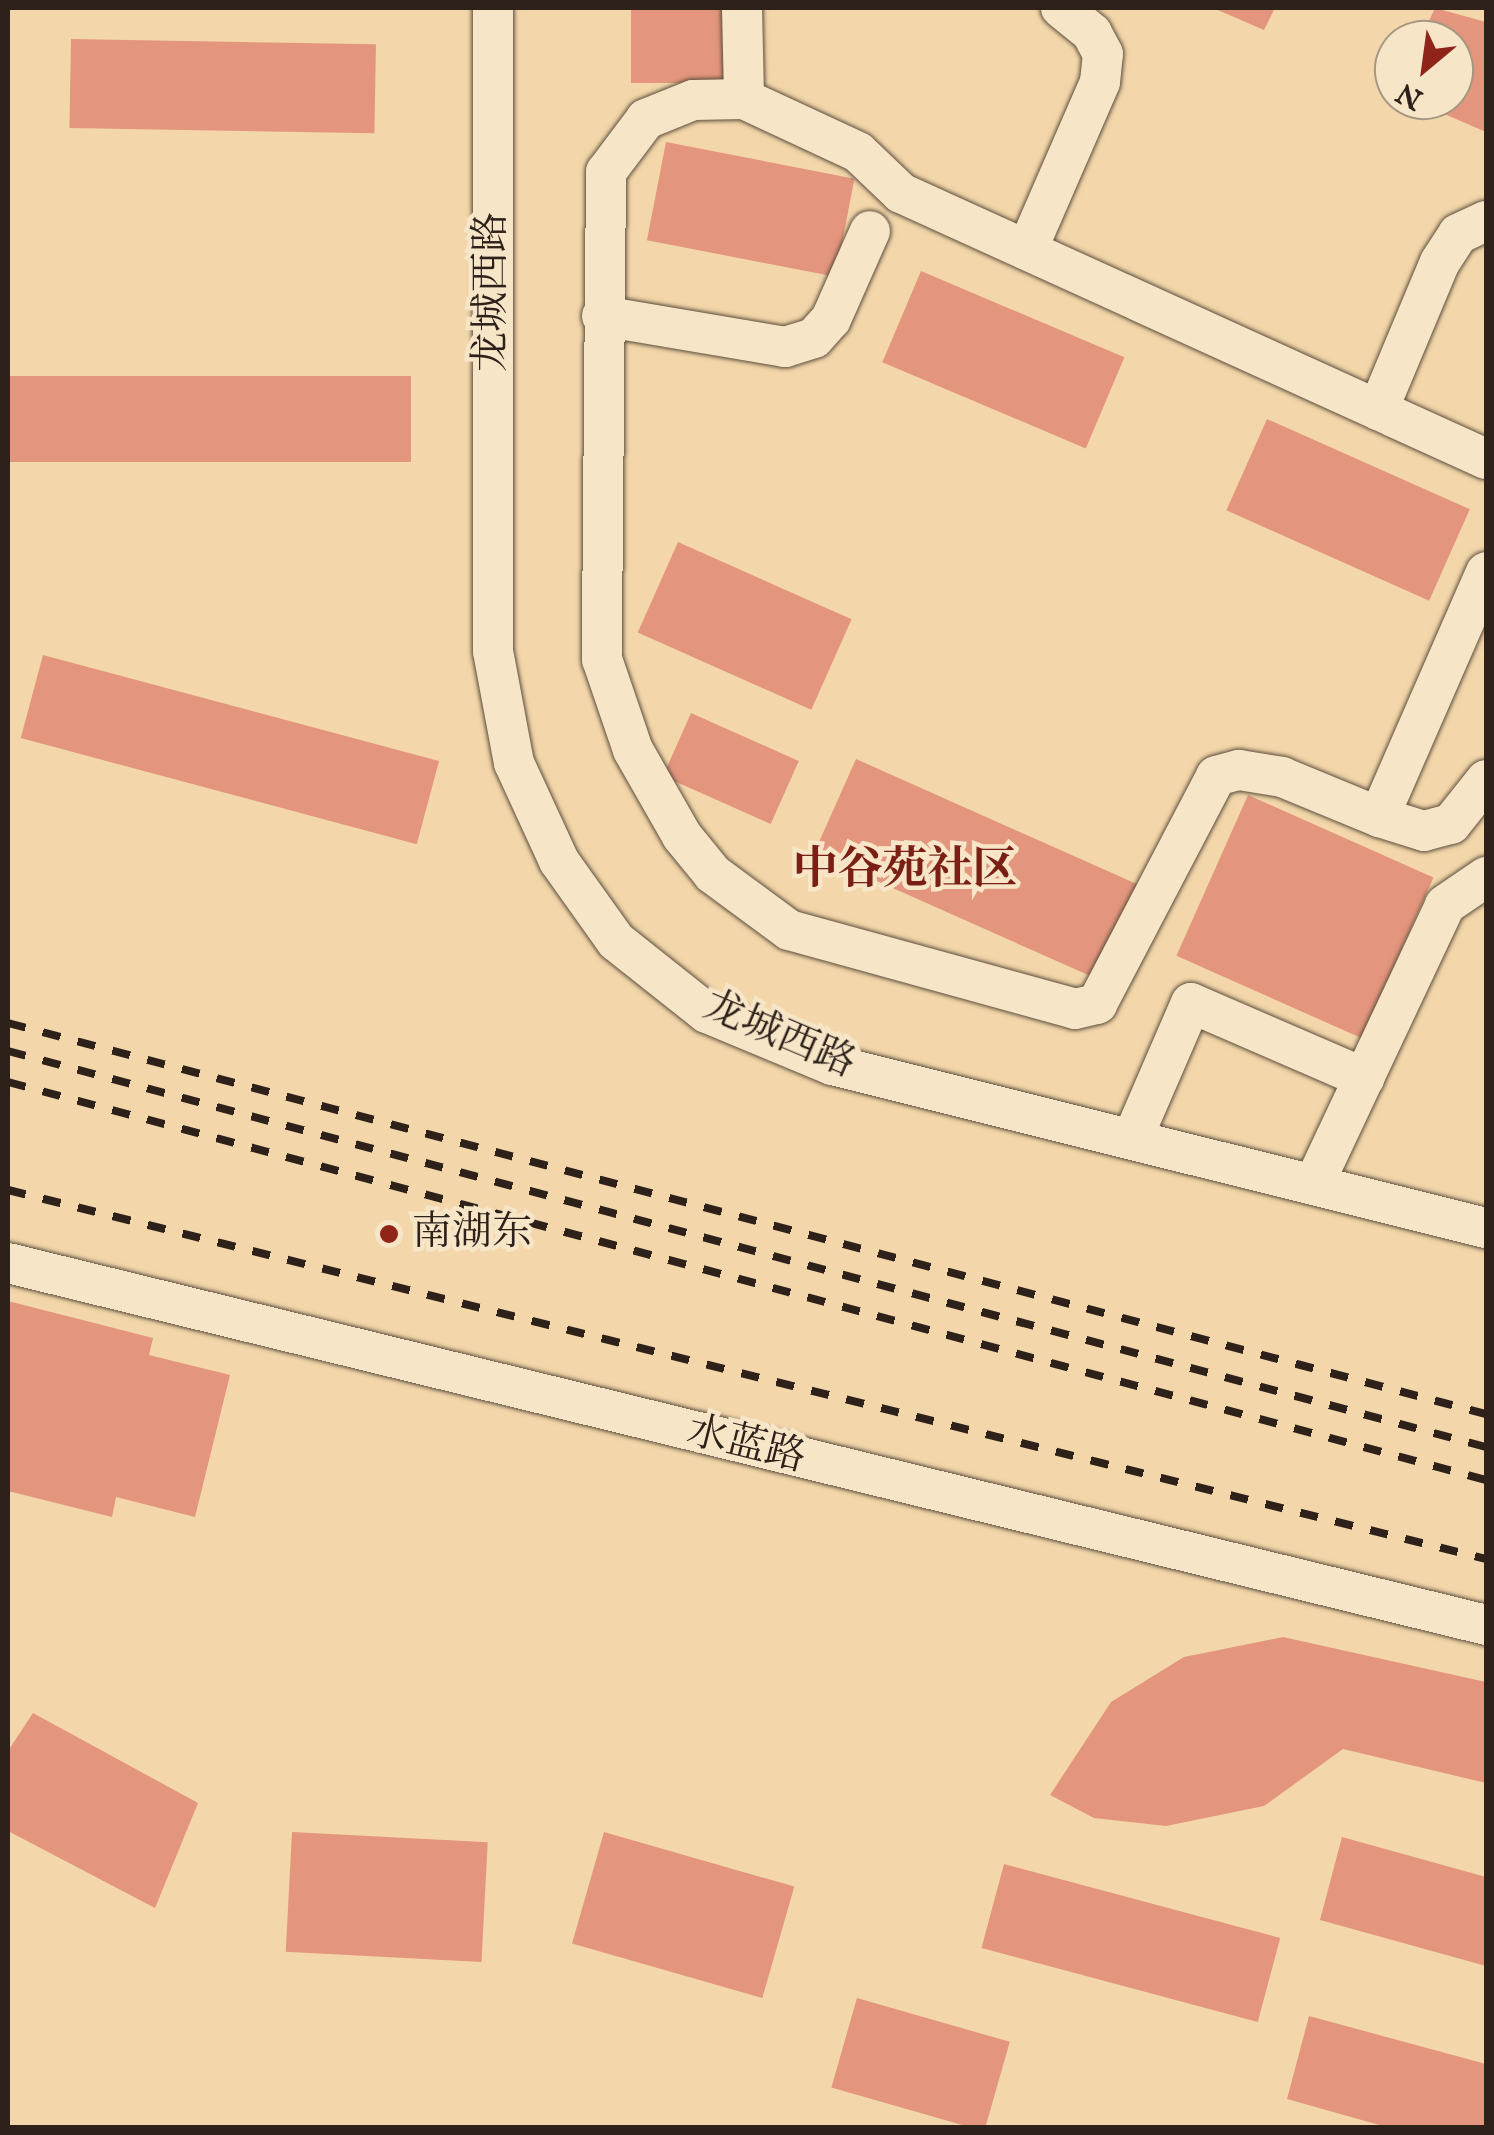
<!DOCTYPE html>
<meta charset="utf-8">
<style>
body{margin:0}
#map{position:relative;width:1494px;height:2135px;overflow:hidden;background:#f3d7aa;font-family:"IM FELL English","Noto Serif SC",serif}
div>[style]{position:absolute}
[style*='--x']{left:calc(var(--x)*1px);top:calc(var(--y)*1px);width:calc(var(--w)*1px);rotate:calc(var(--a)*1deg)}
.building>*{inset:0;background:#e3967d;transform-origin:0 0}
.roads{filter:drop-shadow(0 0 2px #5e4e3e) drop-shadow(0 0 2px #5e4e3e)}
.minor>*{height:40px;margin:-20px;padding:0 20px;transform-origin:20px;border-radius:20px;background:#f7e5c8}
.rail>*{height:8px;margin-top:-4px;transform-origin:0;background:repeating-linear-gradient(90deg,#2d211a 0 18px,transparent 0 36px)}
.dots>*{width:28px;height:28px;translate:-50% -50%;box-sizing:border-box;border:5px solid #f7e5c8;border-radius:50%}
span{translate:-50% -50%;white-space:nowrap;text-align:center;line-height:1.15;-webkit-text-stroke:9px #f7e5c8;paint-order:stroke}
.street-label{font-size:40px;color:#2d211a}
.poi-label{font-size:40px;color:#2d211a}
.left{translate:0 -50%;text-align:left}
.quarter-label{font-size:45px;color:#7a1f14;font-weight:700}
.frame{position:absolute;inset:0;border:10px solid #2d211a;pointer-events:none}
.north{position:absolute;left:1374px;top:20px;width:100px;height:100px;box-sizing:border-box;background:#f7e5c8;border:2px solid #a69782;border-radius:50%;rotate:209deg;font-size:28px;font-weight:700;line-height:40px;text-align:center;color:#2d211a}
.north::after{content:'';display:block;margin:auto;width:35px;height:45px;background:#8f2418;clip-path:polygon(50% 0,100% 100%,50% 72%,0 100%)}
</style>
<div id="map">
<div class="building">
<div style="left:631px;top:8px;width:94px;height:75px"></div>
<div style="clip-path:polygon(1213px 8px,1275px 8px,1264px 30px)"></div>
<div style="clip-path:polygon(1435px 8px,1486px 22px,1486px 132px,1412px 100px,1454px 100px,1454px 40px,1420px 40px)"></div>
<div style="left:71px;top:39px;width:305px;height:89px;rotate:1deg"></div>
<div style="left:666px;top:142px;width:192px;height:100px;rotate:11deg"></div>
<div style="left:921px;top:271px;width:221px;height:99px;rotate:23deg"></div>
<div style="left:8px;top:376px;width:403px;height:86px"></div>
<div style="left:1267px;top:419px;width:222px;height:100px;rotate:24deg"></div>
<div style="left:678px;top:542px;width:190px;height:99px;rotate:24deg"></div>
<div style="left:43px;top:655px;width:410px;height:86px;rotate:15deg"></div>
<div style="left:691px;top:713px;width:118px;height:69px;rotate:24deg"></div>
<div style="left:856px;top:759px;width:308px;height:103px;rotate:24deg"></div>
<div style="left:1248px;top:795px;width:203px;height:176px;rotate:24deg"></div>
<div style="clip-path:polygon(8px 1301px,153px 1338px,149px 1355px,230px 1375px,195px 1517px,116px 1497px,112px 1517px,8px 1491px)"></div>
<div style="clip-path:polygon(1283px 1637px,1486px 1682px,1486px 1783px,1343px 1749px,1264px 1806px,1166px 1826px,1094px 1818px,1050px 1795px,1111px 1702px,1184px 1657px)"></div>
<div style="clip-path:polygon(33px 1713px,198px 1803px,155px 1908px,8px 1831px,8px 1751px)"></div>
<div style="left:292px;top:1832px;width:196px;height:120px;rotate:3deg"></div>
<div style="left:604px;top:1832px;width:198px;height:116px;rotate:16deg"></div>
<div style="clip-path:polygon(1342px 1837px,1486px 1877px,1486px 1966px,1320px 1920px)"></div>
<div style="left:1004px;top:1864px;width:286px;height:87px;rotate:15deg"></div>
<div style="left:857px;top:1998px;width:159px;height:93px;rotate:16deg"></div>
<div style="clip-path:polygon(1309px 2016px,1486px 2064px,1486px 2128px,1390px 2128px,1287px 2099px)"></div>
</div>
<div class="roads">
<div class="minor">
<div style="--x:493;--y:8;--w:643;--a:90"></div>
<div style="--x:493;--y:651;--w:114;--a:79.4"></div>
<div style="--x:514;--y:763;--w:108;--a:65.3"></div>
<div style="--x:559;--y:861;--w:98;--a:54.5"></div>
<div style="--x:616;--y:941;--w:116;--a:38.4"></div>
<div style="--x:707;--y:1013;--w:135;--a:22.6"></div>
<div style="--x:832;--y:1065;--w:674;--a:14"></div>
<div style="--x:742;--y:8;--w:91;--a:88.7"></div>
<div style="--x:1027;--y:250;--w:183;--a:-66.5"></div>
<div style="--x:1100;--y:82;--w:28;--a:-84"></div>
<div style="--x:1103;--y:54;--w:24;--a:-118"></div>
<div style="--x:1092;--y:33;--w:40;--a:-141"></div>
<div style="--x:602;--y:316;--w:186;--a:9.6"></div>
<div style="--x:785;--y:347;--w:30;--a:-17"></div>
<div style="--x:814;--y:338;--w:25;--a:-48"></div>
<div style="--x:831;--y:319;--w:96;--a:-66.1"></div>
<div style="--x:1378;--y:410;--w:160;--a:-67.3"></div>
<div style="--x:1440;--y:262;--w:33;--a:-57"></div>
<div style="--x:1458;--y:234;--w:31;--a:-25"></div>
<div style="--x:1486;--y:459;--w:643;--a:-155.55"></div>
<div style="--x:901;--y:193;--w:59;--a:-136.4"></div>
<div style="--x:858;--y:152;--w:126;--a:-155.1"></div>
<div style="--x:744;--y:99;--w:51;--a:178.9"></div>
<div style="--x:693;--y:100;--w:51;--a:158"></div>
<div style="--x:646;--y:119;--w:66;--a:127"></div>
<div style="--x:606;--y:172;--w:487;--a:90.5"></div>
<div style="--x:602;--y:659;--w:96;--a:71.2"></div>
<div style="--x:633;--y:750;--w:99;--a:60.3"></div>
<div style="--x:682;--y:836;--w:49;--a:50.8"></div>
<div style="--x:713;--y:874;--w:94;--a:36.4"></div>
<div style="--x:789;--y:930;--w:297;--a:15.4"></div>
<div style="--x:1075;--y:1009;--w:23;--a:-13"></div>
<div style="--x:1097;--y:1004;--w:257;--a:-62.4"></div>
<div style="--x:1216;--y:776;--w:24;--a:-15"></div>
<div style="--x:1239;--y:770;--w:44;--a:9.2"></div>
<div style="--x:1282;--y:777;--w:105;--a:22.4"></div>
<div style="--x:1379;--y:817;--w:267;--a:-66.4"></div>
<div style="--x:1379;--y:817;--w:47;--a:17.3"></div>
<div style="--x:1424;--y:831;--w:28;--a:-15"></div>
<div style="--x:1451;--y:824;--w:56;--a:-51.5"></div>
<div style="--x:1133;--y:1137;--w:146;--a:-66.6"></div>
<div style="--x:1191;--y:1003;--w:189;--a:23.4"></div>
<div style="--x:1314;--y:1184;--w:308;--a:-64.8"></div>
<div style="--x:1445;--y:905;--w:50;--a:-34.3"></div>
<div style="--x:8;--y:1263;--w:1522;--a:13.76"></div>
</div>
</div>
<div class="rail">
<div style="--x:8;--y:1023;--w:1529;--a:14.82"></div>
<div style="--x:8;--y:1051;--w:1530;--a:15"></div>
<div style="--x:8;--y:1082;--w:1531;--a:15.07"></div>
<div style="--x:8;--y:1190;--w:1523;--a:14.02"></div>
</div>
<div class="dots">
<div style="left:389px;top:1234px;background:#8f2418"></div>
</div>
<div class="street-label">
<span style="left:493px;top:292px;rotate:-90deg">龙城西路</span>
<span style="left:779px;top:1036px;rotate:23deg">龙城西路</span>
<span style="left:746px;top:1446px;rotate:14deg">水蓝路</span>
</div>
<div class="poi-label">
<span class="left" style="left:412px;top:1234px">南湖东</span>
</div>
<div class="quarter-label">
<span style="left:905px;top:871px">中谷苑社区</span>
</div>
<div class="frame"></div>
<div class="north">N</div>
</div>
